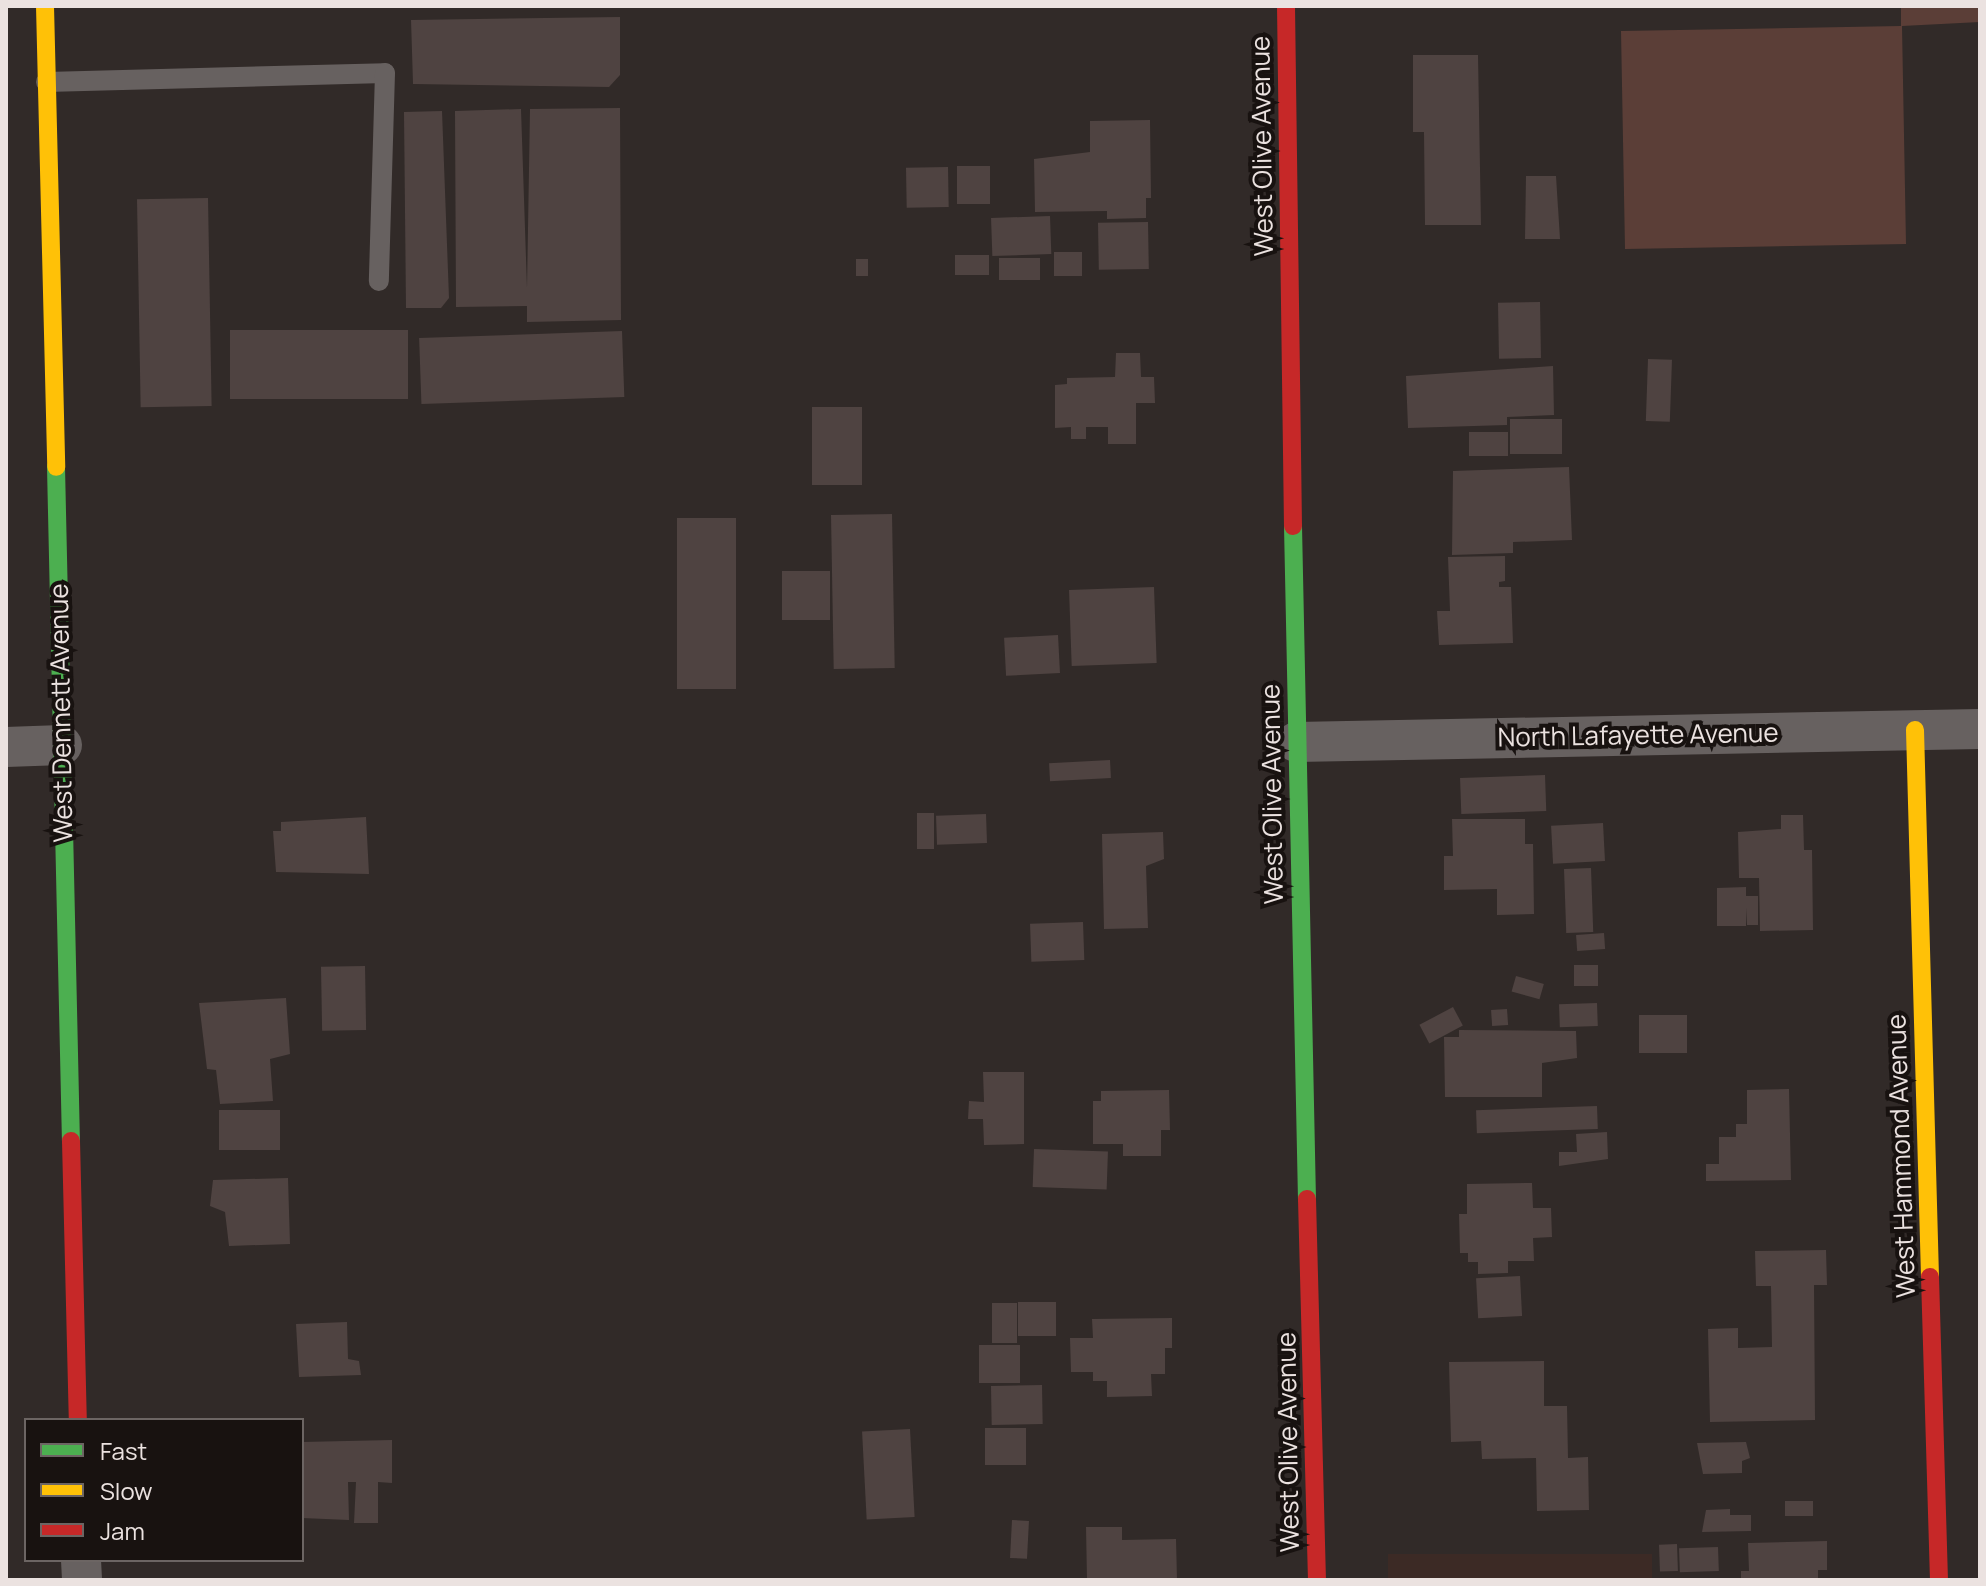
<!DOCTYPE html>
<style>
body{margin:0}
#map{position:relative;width:1986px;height:1586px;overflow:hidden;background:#312a28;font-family:Manrope,sans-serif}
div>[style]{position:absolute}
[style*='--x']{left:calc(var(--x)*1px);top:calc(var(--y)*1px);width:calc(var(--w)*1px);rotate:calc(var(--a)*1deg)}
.built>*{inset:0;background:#3c2a25;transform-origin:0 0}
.green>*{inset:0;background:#5b3e37}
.building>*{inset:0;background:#4f4341;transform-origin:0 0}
.lane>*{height:20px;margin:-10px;padding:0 10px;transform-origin:10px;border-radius:10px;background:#676160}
.street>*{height:40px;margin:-20px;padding:0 20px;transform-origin:20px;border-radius:20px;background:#676160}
.fast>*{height:18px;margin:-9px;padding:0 9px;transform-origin:9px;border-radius:9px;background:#4caf50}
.slow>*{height:18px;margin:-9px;padding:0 9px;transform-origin:9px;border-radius:9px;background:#ffc107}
.jam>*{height:18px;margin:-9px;padding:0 9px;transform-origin:9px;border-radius:9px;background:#c62828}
span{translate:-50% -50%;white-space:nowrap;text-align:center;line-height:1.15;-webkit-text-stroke:8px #181210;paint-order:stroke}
.street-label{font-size:26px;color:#ebe2e0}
.frame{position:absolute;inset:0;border:8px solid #ebe2e0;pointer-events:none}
.legend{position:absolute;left:24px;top:1418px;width:280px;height:144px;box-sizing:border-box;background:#181210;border:2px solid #6c6563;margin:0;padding:10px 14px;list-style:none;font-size:24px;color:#ebe2e0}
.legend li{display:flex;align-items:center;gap:16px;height:40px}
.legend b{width:40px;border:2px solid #6c6563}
</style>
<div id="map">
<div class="built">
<div style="left:1652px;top:1554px;width:26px;height:264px;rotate:90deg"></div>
</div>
<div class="green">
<div style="clip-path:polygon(1901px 6px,1980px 6px,1980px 22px,1902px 26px,1906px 244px,1625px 249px,1621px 31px,1901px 26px)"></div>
</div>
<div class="building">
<div style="clip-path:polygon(620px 17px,620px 75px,609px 87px,413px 84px,411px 20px)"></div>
<div style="clip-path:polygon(1413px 55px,1478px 55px,1481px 225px,1425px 225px,1424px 132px,1413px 132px)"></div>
<div style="clip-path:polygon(620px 108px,621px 320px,527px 322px,527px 306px,456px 307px,455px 111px,521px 109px,527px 288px,530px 109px)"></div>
<div style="clip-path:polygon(442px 111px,449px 298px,441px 308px,406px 308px,404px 112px)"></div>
<div style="clip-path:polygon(1150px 120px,1151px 198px,1146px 198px,1146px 218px,1107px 219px,1107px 211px,1035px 212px,1034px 159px,1090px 152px,1090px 121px)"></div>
<div style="left:957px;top:166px;width:33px;height:38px"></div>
<div style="left:948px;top:167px;width:40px;height:42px;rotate:89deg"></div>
<div style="clip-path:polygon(1526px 176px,1556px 176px,1560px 239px,1525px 239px)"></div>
<div style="left:208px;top:198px;width:208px;height:71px;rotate:89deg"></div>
<div style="left:1050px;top:216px;width:38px;height:59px;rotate:88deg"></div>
<div style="left:1148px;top:222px;width:47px;height:50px;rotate:89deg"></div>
<div style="left:1054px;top:252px;width:28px;height:24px"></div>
<div style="left:989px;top:255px;width:20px;height:34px;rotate:90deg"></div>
<div style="left:1040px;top:258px;width:22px;height:41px;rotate:90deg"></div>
<div style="left:856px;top:259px;width:12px;height:17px"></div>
<div style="left:1540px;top:302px;width:56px;height:42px;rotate:89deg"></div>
<div style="left:408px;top:330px;width:69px;height:178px;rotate:90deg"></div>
<div style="left:622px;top:331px;width:66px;height:203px;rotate:88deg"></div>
<div style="clip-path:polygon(1116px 353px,1140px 353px,1141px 377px,1154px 377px,1155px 403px,1136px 403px,1136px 444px,1108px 444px,1108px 427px,1086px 427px,1086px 439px,1071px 439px,1071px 427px,1055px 428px,1055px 385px,1067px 384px,1067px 378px,1115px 377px)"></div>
<div style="left:1648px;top:359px;width:24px;height:62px;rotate:2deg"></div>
<div style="clip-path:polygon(1553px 366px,1554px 415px,1507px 417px,1507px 425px,1408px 428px,1406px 376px)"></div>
<div style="left:812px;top:407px;width:50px;height:78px"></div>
<div style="left:1510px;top:419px;width:52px;height:35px"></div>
<div style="left:1469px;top:432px;width:39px;height:24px"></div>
<div style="clip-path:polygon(1569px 467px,1572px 540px,1513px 542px,1513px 553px,1452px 555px,1453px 471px)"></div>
<div style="left:892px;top:514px;width:154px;height:61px;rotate:89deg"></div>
<div style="left:736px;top:518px;width:171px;height:59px;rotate:90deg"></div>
<div style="clip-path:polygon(1505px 556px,1505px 581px,1499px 582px,1499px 587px,1511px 587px,1513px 643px,1439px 645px,1437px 611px,1450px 611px,1448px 557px)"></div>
<div style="left:782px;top:571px;width:48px;height:49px"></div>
<div style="left:1154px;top:587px;width:76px;height:85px;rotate:88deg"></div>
<div style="left:1058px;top:635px;width:38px;height:54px;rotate:87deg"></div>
<div style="left:1110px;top:760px;width:18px;height:61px;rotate:87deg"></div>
<div style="left:1545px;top:775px;width:36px;height:85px;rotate:88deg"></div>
<div style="left:917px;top:813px;width:17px;height:36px"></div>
<div style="left:986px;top:814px;width:29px;height:50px;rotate:88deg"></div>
<div style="clip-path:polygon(1781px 815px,1803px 815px,1804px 850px,1812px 850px,1813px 930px,1760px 931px,1759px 878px,1739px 878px,1738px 832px,1781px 829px)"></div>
<div style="clip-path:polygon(366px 817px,369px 874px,276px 872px,273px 831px,281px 831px,281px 822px)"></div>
<div style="clip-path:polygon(1452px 819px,1525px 819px,1525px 844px,1533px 844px,1534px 914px,1497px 915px,1497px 889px,1444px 890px,1444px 856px,1453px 856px)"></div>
<div style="left:1603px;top:823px;width:38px;height:52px;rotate:87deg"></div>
<div style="clip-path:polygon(1163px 832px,1164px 859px,1146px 866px,1148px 928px,1104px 929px,1102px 834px)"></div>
<div style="left:1591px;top:868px;width:64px;height:27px;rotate:88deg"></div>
<div style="clip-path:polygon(1746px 887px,1746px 896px,1758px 896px,1758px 925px,1747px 925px,1746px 908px,1746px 926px,1717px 926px,1717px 888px)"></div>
<div style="left:1083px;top:922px;width:38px;height:53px;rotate:88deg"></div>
<div style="left:1604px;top:933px;width:16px;height:28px;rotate:86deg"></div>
<div style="left:1574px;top:965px;width:24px;height:21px"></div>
<div style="left:365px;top:966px;width:64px;height:44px;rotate:89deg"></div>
<div style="left:1516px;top:976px;width:29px;height:16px;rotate:16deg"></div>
<div style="clip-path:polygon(286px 998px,290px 1054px,270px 1059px,273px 1101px,220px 1104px,216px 1070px,207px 1069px,199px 1003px)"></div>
<div style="left:1597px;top:1003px;width:23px;height:38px;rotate:88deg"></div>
<div style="left:1453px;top:1007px;width:21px;height:38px;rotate:62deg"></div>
<div style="left:1507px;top:1009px;width:16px;height:16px;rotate:86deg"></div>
<div style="left:1639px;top:1015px;width:48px;height:38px"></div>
<div style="clip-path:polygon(1459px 1030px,1576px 1031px,1577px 1058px,1542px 1063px,1542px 1097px,1445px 1097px,1444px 1037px,1459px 1037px)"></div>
<div style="clip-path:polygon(983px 1072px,1024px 1072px,1024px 1144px,984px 1145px,983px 1119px,968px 1119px,969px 1101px,984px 1102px)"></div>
<div style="clip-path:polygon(1789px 1089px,1791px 1180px,1706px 1181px,1706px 1164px,1719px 1164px,1719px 1137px,1736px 1137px,1736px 1124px,1747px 1124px,1747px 1090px)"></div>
<div style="clip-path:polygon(1169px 1090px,1170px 1130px,1161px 1130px,1161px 1156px,1123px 1156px,1123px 1144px,1093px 1144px,1093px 1101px,1101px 1101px,1101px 1091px)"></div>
<div style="left:1597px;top:1106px;width:23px;height:121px;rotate:88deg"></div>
<div style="left:280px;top:1110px;width:40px;height:61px;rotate:90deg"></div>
<div style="clip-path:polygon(1607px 1132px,1608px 1159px,1559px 1166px,1559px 1152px,1577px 1152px,1576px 1134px)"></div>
<div style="left:1034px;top:1149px;width:74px;height:38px;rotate:2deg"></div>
<div style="clip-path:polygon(288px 1178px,290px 1244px,229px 1246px,225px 1212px,210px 1206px,213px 1180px)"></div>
<div style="clip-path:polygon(1532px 1183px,1533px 1208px,1551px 1208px,1552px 1237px,1533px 1238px,1534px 1261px,1508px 1261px,1508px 1273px,1478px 1274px,1478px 1262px,1468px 1262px,1468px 1253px,1460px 1253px,1459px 1214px,1467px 1214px,1467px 1184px)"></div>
<div style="clip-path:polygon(1826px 1250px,1827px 1285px,1814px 1285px,1815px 1420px,1710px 1422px,1708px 1329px,1738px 1328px,1738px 1348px,1772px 1347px,1771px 1286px,1756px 1286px,1755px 1251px)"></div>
<div style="left:1520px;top:1276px;width:40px;height:44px;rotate:87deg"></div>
<div style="left:1056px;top:1302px;width:34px;height:38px;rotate:90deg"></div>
<div style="left:992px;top:1303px;width:25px;height:40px"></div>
<div style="clip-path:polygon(1172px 1318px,1172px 1348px,1165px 1348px,1165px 1374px,1151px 1374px,1152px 1396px,1107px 1397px,1107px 1381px,1093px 1381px,1093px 1372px,1071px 1372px,1070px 1338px,1093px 1338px,1092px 1319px)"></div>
<div style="clip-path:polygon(347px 1322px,348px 1359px,359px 1361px,361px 1375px,299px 1377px,296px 1324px)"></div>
<div style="left:979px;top:1345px;width:41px;height:38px"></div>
<div style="clip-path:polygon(1544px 1361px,1544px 1406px,1567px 1406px,1568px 1458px,1588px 1457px,1589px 1510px,1537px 1511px,1536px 1458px,1482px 1459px,1481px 1441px,1451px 1442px,1449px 1362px)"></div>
<div style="left:1042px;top:1385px;width:39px;height:51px;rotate:89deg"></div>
<div style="left:985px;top:1428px;width:41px;height:37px"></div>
<div style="left:910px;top:1429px;width:88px;height:48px;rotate:87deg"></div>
<div style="clip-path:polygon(392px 1440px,392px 1483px,378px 1482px,378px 1523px,354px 1523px,356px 1482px,348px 1482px,349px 1520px,302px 1518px,302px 1442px)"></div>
<div style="clip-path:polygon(1746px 1442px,1750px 1458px,1742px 1461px,1742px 1473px,1703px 1474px,1697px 1443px)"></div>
<div style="left:1813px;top:1501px;width:15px;height:28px;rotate:90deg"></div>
<div style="clip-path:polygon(1730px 1509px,1730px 1515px,1751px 1515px,1751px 1531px,1702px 1532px,1706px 1510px)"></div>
<div style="left:1012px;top:1520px;width:17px;height:38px;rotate:3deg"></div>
<div style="clip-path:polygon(1086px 1527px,1122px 1527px,1122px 1540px,1176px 1539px,1177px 1580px,1087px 1580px)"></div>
<div style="clip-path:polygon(1827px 1541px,1827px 1570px,1818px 1570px,1818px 1580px,1741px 1580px,1741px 1571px,1749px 1571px,1748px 1543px)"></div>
<div style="left:1677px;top:1544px;width:27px;height:18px;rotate:88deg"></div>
<div style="left:1718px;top:1547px;width:24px;height:39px;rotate:88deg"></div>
</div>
<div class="lane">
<div style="--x:46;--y:82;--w:339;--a:-1.5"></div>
<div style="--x:385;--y:73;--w:208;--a:91.7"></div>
</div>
<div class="street">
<div style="--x:1296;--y:742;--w:684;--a:-1.09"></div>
<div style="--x:6;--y:747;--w:56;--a:-2"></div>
<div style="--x:81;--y:1560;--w:20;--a:87"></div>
</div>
<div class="fast">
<div style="--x:56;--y:467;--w:674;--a:88.73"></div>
<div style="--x:1293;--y:526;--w:673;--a:88.81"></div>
</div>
<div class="slow">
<div style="--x:45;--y:6;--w:461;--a:88.6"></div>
<div style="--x:1915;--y:730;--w:547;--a:88.43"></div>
</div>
<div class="jam">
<div style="--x:1286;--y:6;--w:520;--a:89.23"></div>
<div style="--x:71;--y:1141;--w:279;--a:88.6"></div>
<div style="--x:1307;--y:1199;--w:381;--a:88.5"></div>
<div style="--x:1930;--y:1277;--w:303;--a:88.3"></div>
</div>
<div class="street-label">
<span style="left:1262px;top:146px;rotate:-91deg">West Olive Avenue</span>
<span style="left:61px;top:713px;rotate:-91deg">West Dennett Avenue</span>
<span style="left:1638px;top:735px;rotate:-1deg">North Lafayette Avenue</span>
<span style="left:1272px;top:794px;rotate:-91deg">West Olive Avenue</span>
<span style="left:1901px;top:1156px;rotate:-92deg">West Hammond Avenue</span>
<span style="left:1288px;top:1442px;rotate:-91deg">West Olive Avenue</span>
</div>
<div class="frame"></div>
<ul class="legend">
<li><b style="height:10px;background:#4caf50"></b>Fast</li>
<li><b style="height:10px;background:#ffc107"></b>Slow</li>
<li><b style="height:10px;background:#c62828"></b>Jam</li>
</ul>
</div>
